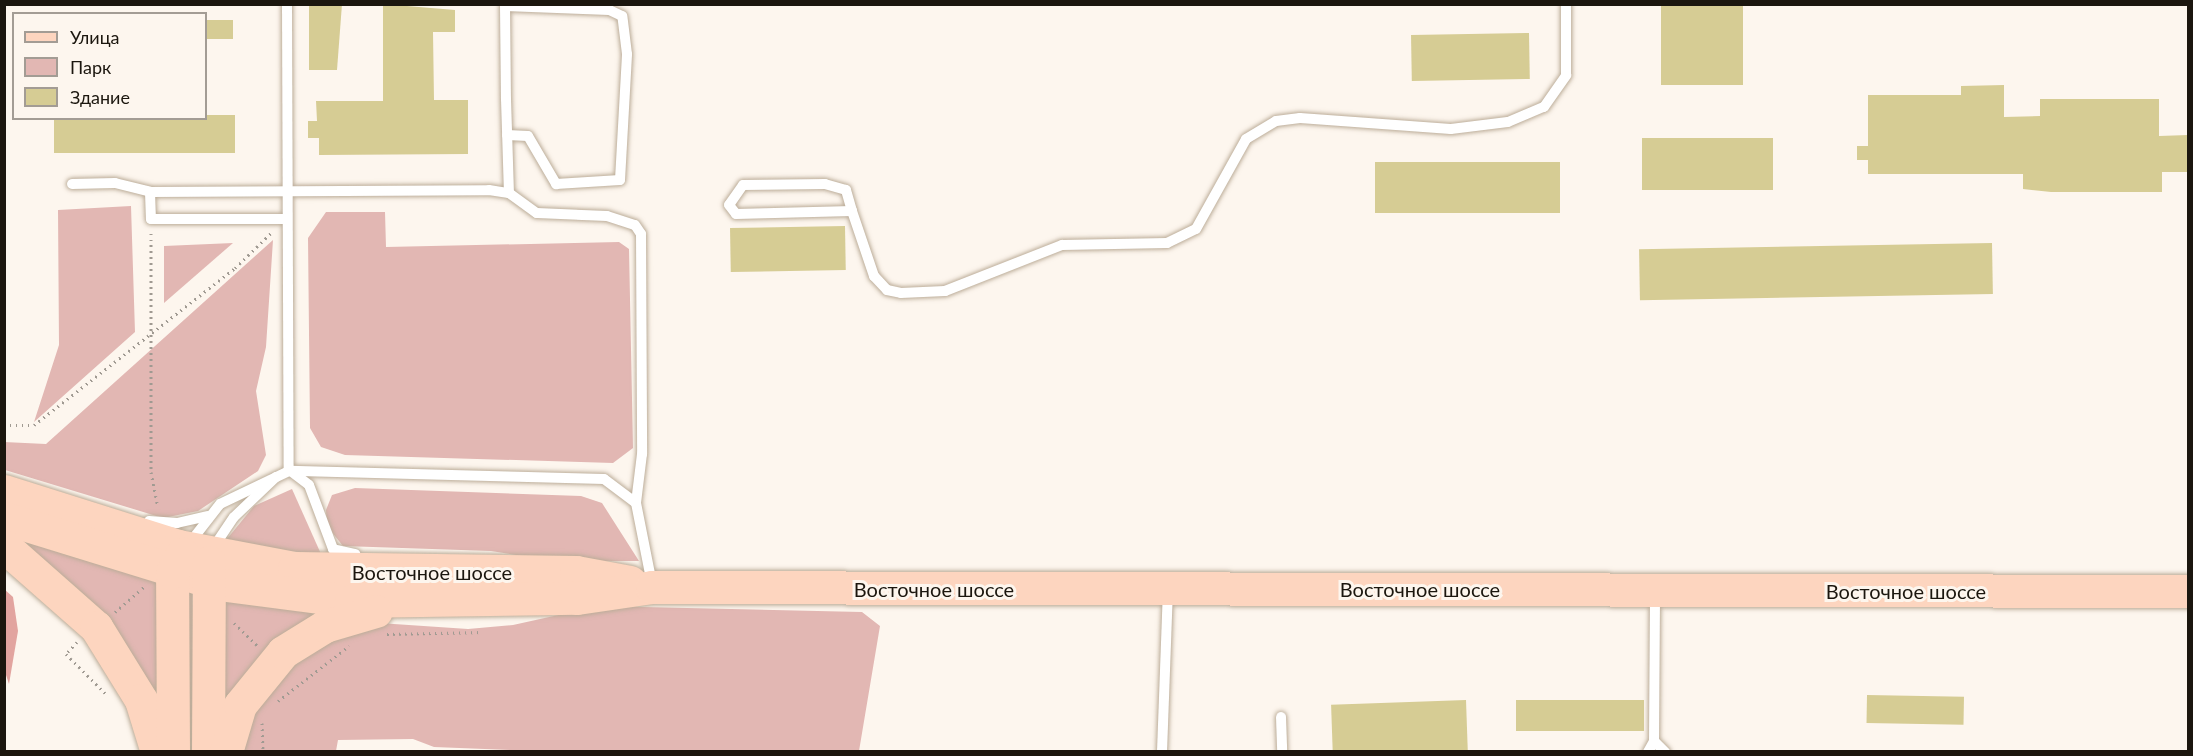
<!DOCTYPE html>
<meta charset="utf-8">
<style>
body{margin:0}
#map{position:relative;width:2193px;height:756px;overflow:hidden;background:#fdf6ee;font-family:Lato,sans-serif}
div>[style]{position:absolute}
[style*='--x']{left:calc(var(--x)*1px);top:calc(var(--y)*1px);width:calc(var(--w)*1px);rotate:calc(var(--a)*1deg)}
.green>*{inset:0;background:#e2b7b3}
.forest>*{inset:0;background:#e2a49f}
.building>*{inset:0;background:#d6cc94;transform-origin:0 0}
.path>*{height:3px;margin-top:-1.5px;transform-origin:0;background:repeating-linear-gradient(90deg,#a09a92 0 1.5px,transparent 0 6px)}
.roads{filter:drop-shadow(0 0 2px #bcad99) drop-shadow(0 0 2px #bcad99)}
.lane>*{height:10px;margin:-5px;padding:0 5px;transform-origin:5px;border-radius:5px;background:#fff}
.primary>*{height:33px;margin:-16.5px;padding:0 16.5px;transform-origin:16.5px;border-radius:16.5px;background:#fdd5bf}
span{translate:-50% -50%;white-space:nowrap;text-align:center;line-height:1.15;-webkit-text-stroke:6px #fdf6ee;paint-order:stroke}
.street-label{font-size:20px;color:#1b160e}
.frame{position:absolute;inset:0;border:6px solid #1b160e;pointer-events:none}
.legend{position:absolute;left:12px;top:12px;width:195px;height:108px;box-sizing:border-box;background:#fdf6ee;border:2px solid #a39c94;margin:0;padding:8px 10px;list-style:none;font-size:18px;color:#1b160e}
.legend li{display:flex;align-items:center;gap:12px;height:30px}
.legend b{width:30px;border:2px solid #a39c94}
</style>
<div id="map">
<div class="green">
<div style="clip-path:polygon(131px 206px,135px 332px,34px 422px,59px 345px,58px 210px)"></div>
<div style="clip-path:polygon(326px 212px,385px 212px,386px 247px,619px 242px,629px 249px,633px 448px,613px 463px,345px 455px,321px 447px,310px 428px,308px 238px)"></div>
<div style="clip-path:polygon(273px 240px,266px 347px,256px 391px,266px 455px,258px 471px,198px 511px,163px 518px,5px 470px,4px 442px,46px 444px)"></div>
<div style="clip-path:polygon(233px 243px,164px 303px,164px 246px)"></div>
<div style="clip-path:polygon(355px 488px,581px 496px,602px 503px,639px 561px,553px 561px,491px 551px,343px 546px,327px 526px,326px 510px,332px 495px)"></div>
<div style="clip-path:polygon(292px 489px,321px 554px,222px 545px,254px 506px)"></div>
<div style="clip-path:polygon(5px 530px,159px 581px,162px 725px)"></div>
<div style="clip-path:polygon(192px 590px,199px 751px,182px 752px,182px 595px)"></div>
<div style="clip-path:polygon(218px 596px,331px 611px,219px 722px)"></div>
<div style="clip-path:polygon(599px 606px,862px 612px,880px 626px,859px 751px,532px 751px,434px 747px,413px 739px,338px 740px,336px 751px,238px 752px,242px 731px,278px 674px,343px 632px,379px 623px,468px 629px,513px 625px)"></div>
</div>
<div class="forest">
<div style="clip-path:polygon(4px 589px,13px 597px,18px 631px,9px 684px,5px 672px)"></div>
</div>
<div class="building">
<div style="clip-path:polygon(309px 4px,342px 4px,337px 70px,309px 70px)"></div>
<div style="clip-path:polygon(383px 4px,455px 10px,455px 32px,433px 32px,434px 100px,468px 100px,468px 154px,319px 155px,319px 138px,308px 138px,308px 121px,317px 121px,316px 101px,383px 101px)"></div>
<div style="left:1661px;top:4px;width:82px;height:81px"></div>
<div style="left:206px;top:20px;width:27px;height:19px"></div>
<div style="left:1529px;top:33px;width:46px;height:118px;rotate:89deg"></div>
<div style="clip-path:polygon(2004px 85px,2004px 117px,2040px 116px,2040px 99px,2159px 99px,2159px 136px,2188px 135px,2188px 172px,2162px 172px,2162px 192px,2051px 192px,2023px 189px,2023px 174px,1868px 174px,1868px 160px,1857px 160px,1857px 146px,1868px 146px,1868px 95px,1961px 95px,1961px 86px)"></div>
<div style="clip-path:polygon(206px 115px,235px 115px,235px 153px,54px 153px,54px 118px)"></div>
<div style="left:1642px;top:138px;width:131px;height:52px"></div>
<div style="left:1560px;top:162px;width:51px;height:185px;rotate:90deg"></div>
<div style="left:845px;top:226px;width:44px;height:115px;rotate:89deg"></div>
<div style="left:1992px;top:243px;width:51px;height:353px;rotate:89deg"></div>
<div style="left:1867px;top:695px;width:97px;height:28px;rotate:1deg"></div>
<div style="left:1466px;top:700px;width:52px;height:135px;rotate:88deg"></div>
<div style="left:1516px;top:700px;width:128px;height:31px"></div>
</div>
<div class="path">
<div style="--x:151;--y:233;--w:239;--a:90"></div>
<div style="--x:151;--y:472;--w:36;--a:79"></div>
<div style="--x:4;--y:425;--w:30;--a:0"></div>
<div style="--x:34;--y:425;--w:255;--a:-38"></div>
<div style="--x:235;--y:268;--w:50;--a:-44.2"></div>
<div style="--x:115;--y:612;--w:38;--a:-41"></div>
<div style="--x:234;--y:623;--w:32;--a:44"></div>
<div style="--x:387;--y:634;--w:96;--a:-1.2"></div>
<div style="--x:77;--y:642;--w:16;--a:133"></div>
<div style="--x:66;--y:654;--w:58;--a:45"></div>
<div style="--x:278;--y:701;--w:90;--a:-37.8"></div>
<div style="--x:262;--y:723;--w:29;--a:88"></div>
</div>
<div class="roads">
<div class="lane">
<div style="--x:287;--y:4;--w:467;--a:89.8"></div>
<div style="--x:507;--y:135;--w:21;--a:3"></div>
<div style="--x:528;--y:136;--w:56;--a:59.7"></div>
<div style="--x:556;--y:184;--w:64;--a:-3.6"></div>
<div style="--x:620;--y:180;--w:126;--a:-86.8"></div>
<div style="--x:627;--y:54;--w:38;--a:-97"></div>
<div style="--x:622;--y:16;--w:14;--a:-155"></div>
<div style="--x:609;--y:10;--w:104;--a:-177.8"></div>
<div style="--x:505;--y:6;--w:93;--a:89.4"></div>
<div style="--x:506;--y:99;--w:94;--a:88.2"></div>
<div style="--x:72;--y:184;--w:43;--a:-1.3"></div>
<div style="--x:115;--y:183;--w:36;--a:14"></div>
<div style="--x:150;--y:192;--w:339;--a:-0.3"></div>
<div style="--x:489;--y:190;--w:20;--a:9"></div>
<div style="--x:509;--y:193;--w:34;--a:36"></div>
<div style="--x:537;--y:213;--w:70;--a:2.5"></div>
<div style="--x:607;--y:216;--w:29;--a:18"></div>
<div style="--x:635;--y:225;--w:11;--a:56"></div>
<div style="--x:641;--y:234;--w:220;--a:89.7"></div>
<div style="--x:642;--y:454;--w:49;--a:97"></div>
<div style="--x:636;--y:503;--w:40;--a:-143"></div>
<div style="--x:604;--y:479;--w:315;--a:-178.5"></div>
<div style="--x:289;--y:471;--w:76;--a:154.4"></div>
<div style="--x:220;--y:504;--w:52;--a:128"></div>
<div style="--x:150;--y:192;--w:27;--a:88"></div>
<div style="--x:151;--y:219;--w:135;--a:0"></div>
<div style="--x:852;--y:211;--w:22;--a:-106"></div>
<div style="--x:846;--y:190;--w:22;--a:-164"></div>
<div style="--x:825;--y:184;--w:82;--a:179.3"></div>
<div style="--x:743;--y:185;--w:24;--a:125"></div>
<div style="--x:729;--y:205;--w:11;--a:52"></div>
<div style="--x:736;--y:214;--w:116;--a:-1.5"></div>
<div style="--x:852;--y:211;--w:69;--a:71.3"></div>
<div style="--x:874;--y:276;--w:19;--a:47"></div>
<div style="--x:887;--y:290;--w:14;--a:12"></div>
<div style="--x:901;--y:293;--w:44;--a:-2.6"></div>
<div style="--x:945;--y:291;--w:126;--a:-21.5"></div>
<div style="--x:1062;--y:245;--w:105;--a:-1.1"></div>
<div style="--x:1167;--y:243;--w:32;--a:-26"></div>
<div style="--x:1196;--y:229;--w:103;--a:-60.9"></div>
<div style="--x:1246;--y:139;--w:35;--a:-31"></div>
<div style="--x:1276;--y:121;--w:24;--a:-7"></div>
<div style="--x:1300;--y:118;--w:151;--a:4.2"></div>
<div style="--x:1451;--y:129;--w:57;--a:-7"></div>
<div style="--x:1508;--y:122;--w:39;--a:-23"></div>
<div style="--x:1544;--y:107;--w:39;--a:-55"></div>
<div style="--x:1566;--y:75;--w:71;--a:-90"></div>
<div style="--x:292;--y:472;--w:21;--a:37"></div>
<div style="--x:309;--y:485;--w:68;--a:69.4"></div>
<div style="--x:333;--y:549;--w:23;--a:13"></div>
<div style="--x:636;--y:503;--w:83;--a:78.8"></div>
<div style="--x:149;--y:521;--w:28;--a:4"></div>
<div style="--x:177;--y:523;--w:31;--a:-13"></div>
<div style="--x:213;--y:548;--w:37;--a:-56"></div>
<div style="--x:234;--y:517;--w:58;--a:-43.6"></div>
<div style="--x:1281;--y:717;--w:35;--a:88"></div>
<div style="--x:1654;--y:741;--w:16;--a:45"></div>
<div style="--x:1162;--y:752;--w:161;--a:-87.9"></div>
<div style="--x:1648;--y:752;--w:13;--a:-61"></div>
<div style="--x:1654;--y:741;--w:147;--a:-89.6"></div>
</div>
<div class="primary">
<div style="--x:4;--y:491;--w:182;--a:17.5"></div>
<div style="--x:178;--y:546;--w:118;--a:10.7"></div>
<div style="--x:294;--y:568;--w:282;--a:0.8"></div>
<div style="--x:576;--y:572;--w:55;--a:10.5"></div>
<div style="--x:4;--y:518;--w:224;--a:17.1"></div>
<div style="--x:218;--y:584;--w:134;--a:7.3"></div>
<div style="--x:351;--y:601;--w:226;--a:-0.8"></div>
<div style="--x:577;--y:598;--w:76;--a:-8.3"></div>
<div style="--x:652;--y:587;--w:1536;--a:0.15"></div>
<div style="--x:4;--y:546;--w:123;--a:41.4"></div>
<div style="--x:96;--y:627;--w:86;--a:58.3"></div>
<div style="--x:141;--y:700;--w:54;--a:72.9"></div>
<div style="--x:173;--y:752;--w:180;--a:-90.3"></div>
<div style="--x:172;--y:572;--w:21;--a:-61"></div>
<div style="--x:208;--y:752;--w:190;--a:-89.7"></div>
<div style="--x:226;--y:752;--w:49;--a:-73.4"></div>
<div style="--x:240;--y:705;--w:68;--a:-50.9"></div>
<div style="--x:283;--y:652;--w:49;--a:-31.8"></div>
<div style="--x:325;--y:626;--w:53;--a:-16.4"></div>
</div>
</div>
<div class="street-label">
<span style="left:432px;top:572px">Восточное шоссе</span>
<span style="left:934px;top:589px">Восточное шоссе</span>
<span style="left:1420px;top:589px">Восточное шоссе</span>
<span style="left:1906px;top:591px">Восточное шоссе</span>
</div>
<div class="frame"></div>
<ul class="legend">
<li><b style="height:8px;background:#fdd5bf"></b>Улица</li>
<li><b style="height:16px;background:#e2b7b3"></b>Парк</li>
<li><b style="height:16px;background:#d6cc94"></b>Здание</li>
</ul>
</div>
